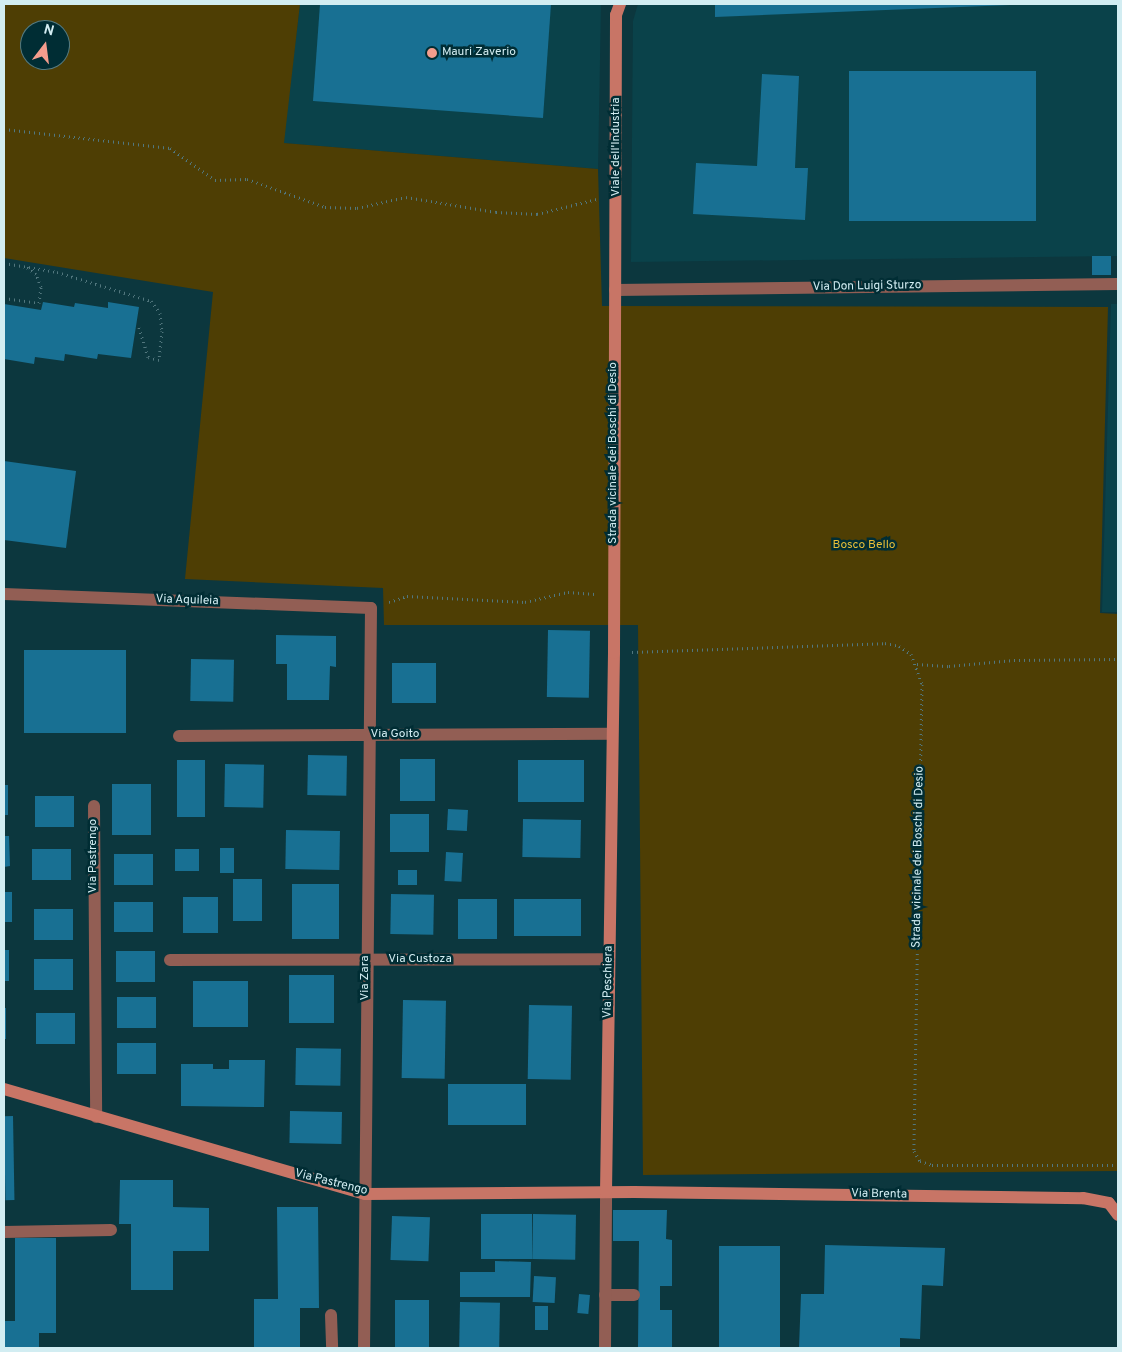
<!DOCTYPE html>
<style>
body{margin:0}
#map{position:relative;width:1122px;height:1352px;overflow:hidden;background:#0c373e;font-family:Overpass,sans-serif}
div>[style]{position:absolute}
[style*='--x']{left:calc(var(--x)*1px);top:calc(var(--y)*1px);width:calc(var(--w)*1px);rotate:calc(var(--a)*1deg)}
.built>*{inset:0;background:#0a424a}
.green>*{inset:0;background:#4e3e04}
.building>*{inset:0;background:#187093;transform-origin:0 0}
.path>*{height:3px;margin-top:-1.5px;transform-origin:0;background:repeating-linear-gradient(90deg,#52777e 0 1px,transparent 0 5px)}
.lane>*{height:12px;margin:-6px;padding:0 6px;transform-origin:6px;border-radius:6px;background:#925e54}
.street>*{height:12px;margin:-6px;padding:0 6px;transform-origin:6px;border-radius:6px;background:#925e54}
.secondary>*{height:12px;margin:-6px;padding:0 6px;transform-origin:6px;border-radius:6px;background:#c87566}
.dots>*{width:14px;height:14px;translate:-50% -50%;box-sizing:border-box;border:2px solid #002d34;border-radius:50%}
span{translate:-50% -50%;white-space:nowrap;text-align:center;line-height:1.15;-webkit-text-stroke:5px #002d34;paint-order:stroke}
.poi-label{font-size:12px;color:#d2edf2}
.left{translate:0 -50%;text-align:left}
.street-label{font-size:12px;color:#d2edf2}
.park-label{font-size:12px;color:#e8bf37}
.frame{position:absolute;inset:0;border:5px solid #d2edf2;pointer-events:none}
.north{position:absolute;left:20px;top:20px;width:50px;height:50px;box-sizing:border-box;background:#002d34;border:1px solid #547a80;border-radius:50%;rotate:15deg;font-size:14px;font-weight:700;line-height:20px;text-align:center;color:#d2edf2}
.north::after{content:'';display:block;margin:auto;width:18px;height:22px;background:#f49d8d;clip-path:polygon(50% 0,100% 100%,50% 72%,0 100%)}
</style>
<div id="map">
<div class="built">
<div style="clip-path:polygon(300px 4px,601px 4px,598px 169px,283px 143px)"></div>
<div style="clip-path:polygon(638px 4px,1118px 4px,1118px 256px,631px 262px,633px 21px)"></div>
<div style="clip-path:polygon(1111px 304px,1118px 304px,1118px 612px,1102px 612px)"></div>
</div>
<div class="green">
<div style="clip-path:polygon(evenodd,4px 4px,300px 4px,284px 143px,598px 169px,602px 306px,1108px 307px,1100px 613px,1118px 614px,1118px 1171px,643px 1175px,638px 625px,384px 625px,383px 588px,185px 579px,213px 292px,4px 258px,4px 4px,30px 30px,60px 30px,60px 60px,30px 60px,30px 30px)"></div>
</div>
<div class="building">
<div style="clip-path:polygon(320px 4px,551px 4px,543px 118px,313px 101px)"></div>
<div style="clip-path:polygon(715px 4px,1010px 4px,1010px 5px,715px 17px)"></div>
<div style="left:849px;top:71px;width:187px;height:150px"></div>
<div style="clip-path:polygon(762px 74px,799px 76px,795px 168px,808px 168px,805px 220px,693px 214px,696px 163px,757px 166px)"></div>
<div style="left:1092px;top:256px;width:19px;height:19px"></div>
<div style="clip-path:polygon(43px 302px,74px 307px,75px 303px,108px 308px,108px 302px,139px 307px,131px 358px,98px 354px,97px 359px,65px 354px,64px 361px,35px 357px,34px 364px,4px 359px,4px 304px,41px 310px)"></div>
<div style="clip-path:polygon(4px 461px,76px 471px,66px 548px,4px 540px)"></div>
<div style="left:548px;top:630px;width:42px;height:67px;rotate:1deg"></div>
<div style="clip-path:polygon(276px 635px,336px 636px,336px 667px,330px 666px,329px 700px,287px 700px,287px 664px,276px 664px)"></div>
<div style="left:24px;top:650px;width:102px;height:83px"></div>
<div style="left:191px;top:659px;width:43px;height:42px;rotate:1deg"></div>
<div style="left:392px;top:663px;width:44px;height:40px"></div>
<div style="left:308px;top:755px;width:39px;height:40px;rotate:1deg"></div>
<div style="left:400px;top:759px;width:35px;height:42px"></div>
<div style="left:177px;top:760px;width:28px;height:57px"></div>
<div style="left:518px;top:760px;width:66px;height:42px"></div>
<div style="left:225px;top:764px;width:39px;height:43px;rotate:1deg"></div>
<div style="left:112px;top:784px;width:39px;height:51px"></div>
<div style="left:4px;top:785px;width:4px;height:30px"></div>
<div style="left:35px;top:796px;width:39px;height:31px"></div>
<div style="left:448px;top:809px;width:20px;height:21px;rotate:3deg"></div>
<div style="left:390px;top:814px;width:39px;height:38px"></div>
<div style="left:523px;top:819px;width:58px;height:38px;rotate:1deg"></div>
<div style="left:286px;top:830px;width:54px;height:39px;rotate:1deg"></div>
<div style="clip-path:polygon(4px 836px,9px 836px,10px 866px,4px 867px)"></div>
<div style="left:220px;top:848px;width:14px;height:25px"></div>
<div style="left:32px;top:849px;width:39px;height:31px"></div>
<div style="left:175px;top:849px;width:24px;height:22px"></div>
<div style="left:446px;top:852px;width:17px;height:29px;rotate:3deg"></div>
<div style="left:114px;top:854px;width:39px;height:31px"></div>
<div style="left:398px;top:870px;width:19px;height:15px"></div>
<div style="left:233px;top:879px;width:29px;height:42px"></div>
<div style="left:292px;top:884px;width:47px;height:55px"></div>
<div style="left:4px;top:892px;width:8px;height:30px"></div>
<div style="left:391px;top:894px;width:43px;height:40px;rotate:1deg"></div>
<div style="left:183px;top:897px;width:35px;height:36px"></div>
<div style="left:458px;top:899px;width:39px;height:40px"></div>
<div style="left:514px;top:899px;width:67px;height:37px"></div>
<div style="left:114px;top:902px;width:39px;height:30px"></div>
<div style="left:34px;top:909px;width:39px;height:31px"></div>
<div style="left:4px;top:950px;width:5px;height:31px"></div>
<div style="left:116px;top:951px;width:39px;height:31px"></div>
<div style="left:34px;top:959px;width:39px;height:31px"></div>
<div style="left:289px;top:975px;width:45px;height:48px"></div>
<div style="left:193px;top:981px;width:55px;height:46px"></div>
<div style="left:117px;top:997px;width:39px;height:31px"></div>
<div style="left:403px;top:1000px;width:43px;height:78px;rotate:1deg"></div>
<div style="left:529px;top:1005px;width:43px;height:74px;rotate:1deg"></div>
<div style="left:4px;top:1008px;width:2px;height:31px"></div>
<div style="left:36px;top:1013px;width:39px;height:31px"></div>
<div style="left:117px;top:1043px;width:39px;height:31px"></div>
<div style="left:296px;top:1048px;width:45px;height:37px;rotate:1deg"></div>
<div style="clip-path:polygon(229px 1060px,265px 1060px,264px 1107px,181px 1106px,181px 1064px,213px 1064px,213px 1069px,229px 1069px)"></div>
<div style="left:448px;top:1084px;width:78px;height:41px"></div>
<div style="left:290px;top:1111px;width:52px;height:32px;rotate:1deg"></div>
<div style="left:13px;top:1116px;width:84px;height:9px;rotate:89deg"></div>
<div style="clip-path:polygon(120px 1180px,173px 1180px,173px 1207px,209px 1208px,209px 1251px,173px 1251px,173px 1290px,131px 1290px,131px 1224px,119px 1224px)"></div>
<div style="clip-path:polygon(277px 1207px,318px 1207px,319px 1308px,300px 1308px,300px 1348px,254px 1348px,254px 1299px,278px 1299px)"></div>
<div style="clip-path:polygon(613px 1210px,667px 1210px,666px 1239px,672px 1240px,672px 1286px,660px 1286px,660px 1310px,672px 1310px,672px 1348px,638px 1348px,639px 1241px,613px 1241px)"></div>
<div style="left:481px;top:1214px;width:51px;height:45px"></div>
<div style="left:533px;top:1214px;width:43px;height:45px;rotate:1deg"></div>
<div style="left:392px;top:1216px;width:38px;height:44px;rotate:2deg"></div>
<div style="clip-path:polygon(15px 1238px,56px 1238px,56px 1333px,39px 1333px,39px 1348px,4px 1348px,4px 1321px,15px 1321px)"></div>
<div style="clip-path:polygon(825px 1245px,945px 1248px,943px 1286px,922px 1285px,920px 1339px,900px 1338px,900px 1348px,799px 1348px,801px 1294px,824px 1294px)"></div>
<div style="left:719px;top:1246px;width:61px;height:102px"></div>
<div style="clip-path:polygon(495px 1261px,531px 1262px,530px 1297px,460px 1297px,460px 1272px,495px 1272px)"></div>
<div style="left:534px;top:1276px;width:22px;height:26px;rotate:3deg"></div>
<div style="left:579px;top:1294px;width:11px;height:19px;rotate:5deg"></div>
<div style="left:395px;top:1300px;width:34px;height:47px"></div>
<div style="left:460px;top:1302px;width:40px;height:45px;rotate:1deg"></div>
<div style="left:535px;top:1306px;width:13px;height:24px"></div>
</div>
<div class="path">
<div style="--x:4;--y:129;--w:167;--a:6.5"></div>
<div style="--x:170;--y:148;--w:55;--a:35.4"></div>
<div style="--x:215;--y:180;--w:32;--a:-2"></div>
<div style="--x:247;--y:179;--w:83;--a:19.7"></div>
<div style="--x:325;--y:207;--w:32;--a:2"></div>
<div style="--x:357;--y:208;--w:50;--a:-12.7"></div>
<div style="--x:406;--y:197;--w:91;--a:9.5"></div>
<div style="--x:496;--y:212;--w:41;--a:2.8"></div>
<div style="--x:537;--y:214;--w:62;--a:-14"></div>
<div style="--x:4;--y:263;--w:54;--a:9.6"></div>
<div style="--x:57;--y:272;--w:98;--a:17.1"></div>
<div style="--x:151;--y:301;--w:15;--a:53"></div>
<div style="--x:160;--y:313;--w:18;--a:84"></div>
<div style="--x:162;--y:331;--w:29;--a:96"></div>
<div style="--x:159;--y:360;--w:11;--a:-165"></div>
<div style="--x:148;--y:357;--w:31;--a:-107"></div>
<div style="--x:4;--y:298;--w:35;--a:8"></div>
<div style="--x:39;--y:303;--w:16;--a:-83"></div>
<div style="--x:41;--y:287;--w:14;--a:-111"></div>
<div style="--x:36;--y:274;--w:14;--a:-144"></div>
<div style="--x:389;--y:602;--w:19;--a:-18"></div>
<div style="--x:407;--y:596;--w:118;--a:2.9"></div>
<div style="--x:525;--y:602;--w:44;--a:-13.1"></div>
<div style="--x:568;--y:592;--w:27;--a:4"></div>
<div style="--x:632;--y:652;--w:253;--a:-2"></div>
<div style="--x:885;--y:643;--w:14;--a:12"></div>
<div style="--x:899;--y:646;--w:14;--a:34"></div>
<div style="--x:911;--y:654;--w:32;--a:70"></div>
<div style="--x:922;--y:684;--w:467;--a:91"></div>
<div style="--x:914;--y:1151;--w:12;--a:59"></div>
<div style="--x:920;--y:1161;--w:13;--a:18"></div>
<div style="--x:932;--y:1165;--w:186;--a:0"></div>
<div style="--x:917;--y:664;--w:32;--a:4"></div>
<div style="--x:949;--y:666;--w:65;--a:-5.3"></div>
<div style="--x:1014;--y:660;--w:104;--a:-0.6"></div>
</div>
<div class="lane">
<div style="--x:94;--y:806;--w:311;--a:89.6"></div>
<div style="--x:4;--y:1232;--w:107;--a:-1.1"></div>
<div style="--x:605;--y:1295;--w:29;--a:0"></div>
<div style="--x:331;--y:1315;--w:33;--a:88"></div>
<div style="--x:605;--y:1348;--w:156;--a:-89.6"></div>
</div>
<div class="street">
<div style="--x:615;--y:290;--w:503;--a:-0.68"></div>
<div style="--x:4;--y:594;--w:367;--a:2.2"></div>
<div style="--x:371;--y:608;--w:740;--a:90.54"></div>
<div style="--x:179;--y:736;--w:433;--a:-0.3"></div>
<div style="--x:170;--y:960;--w:439;--a:-0.1"></div>
</div>
<div class="secondary">
<div style="--x:4;--y:1089;--w:376;--a:16.2"></div>
<div style="--x:365;--y:1194;--w:269;--a:-0.4"></div>
<div style="--x:634;--y:1192;--w:449;--a:0.8"></div>
<div style="--x:1083;--y:1198;--w:26;--a:11"></div>
<div style="--x:1109;--y:1203;--w:15;--a:53"></div>
<div style="--x:606;--y:1192;--w:539;--a:-89.15"></div>
<div style="--x:614;--y:653;--w:638;--a:-89.82"></div>
<div style="--x:616;--y:15;--w:12;--a:-70"></div>
</div>
<div class="dots">
<div style="left:432px;top:53px;background:#f49d8d"></div>
</div>
<div class="poi-label">
<span class="left" style="left:442px;top:53px">Mauri Zaverio</span>
</div>
<div class="street-label">
<span style="left:617px;top:147px;rotate:-90deg">Viale dell'Industria</span>
<span style="left:867px;top:287px;rotate:-1deg">Via Don Luigi Sturzo</span>
<span style="left:614px;top:453px;rotate:-90deg">Strada vicinale dei Boschi di Desio</span>
<span style="left:187px;top:601px;rotate:2deg">Via Aquileia</span>
<span style="left:395px;top:735px">Via Goito</span>
<span style="left:94px;top:856px;rotate:-90deg">Via Pastrengo</span>
<span style="left:919px;top:857px;rotate:-89deg">Strada vicinale dei Boschi di Desio</span>
<span style="left:420px;top:960px">Via Custoza</span>
<span style="left:366px;top:978px;rotate:-90deg">Via Zara</span>
<span style="left:609px;top:982px;rotate:-89deg">Via Peschiera</span>
<span style="left:331px;top:1183px;rotate:14deg">Via Pastrengo</span>
<span style="left:879px;top:1195px;rotate:1deg">Via Brenta</span>
</div>
<div class="park-label">
<span style="left:864px;top:546px">Bosco Bello</span>
</div>
<div class="frame"></div>
<div class="north">N</div>
</div>
